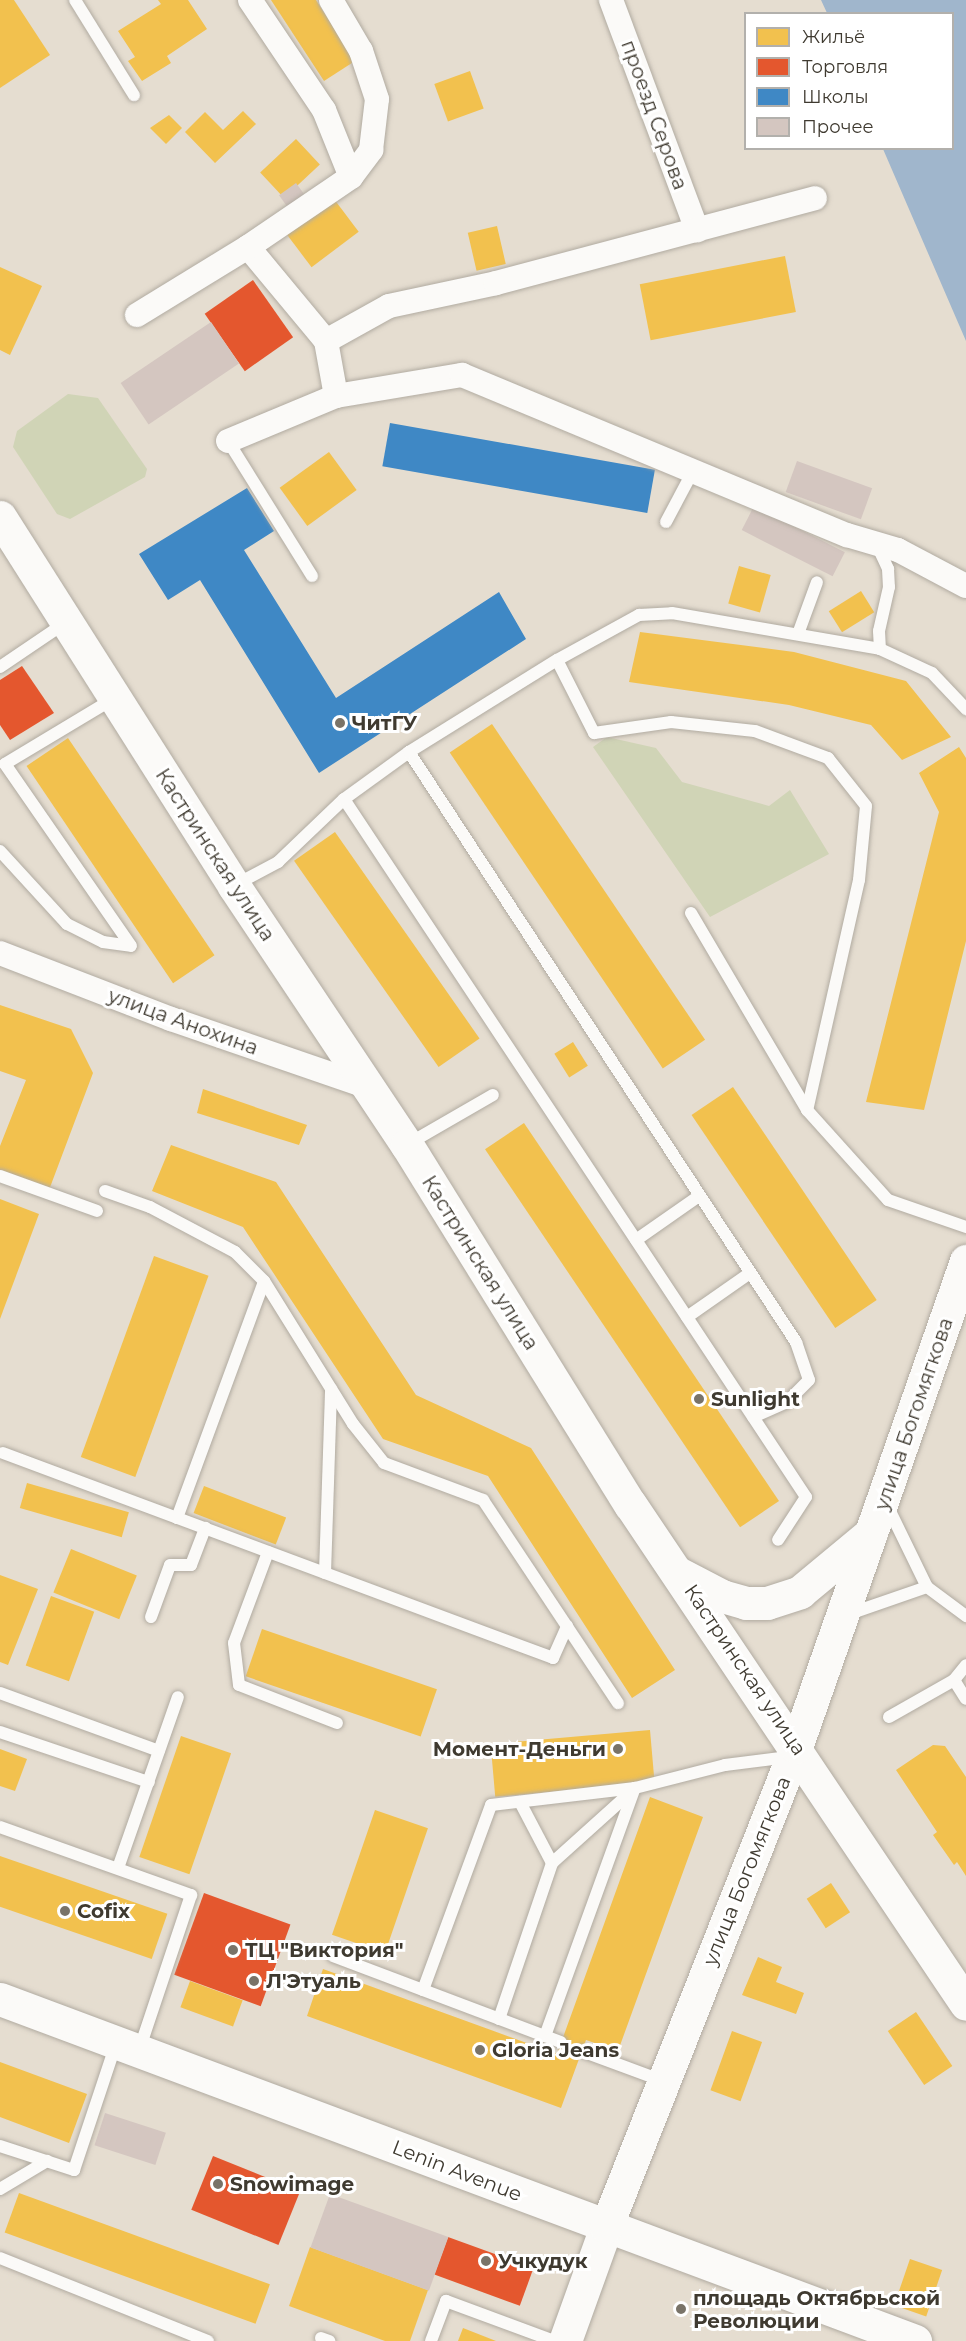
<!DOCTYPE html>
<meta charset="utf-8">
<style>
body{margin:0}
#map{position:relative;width:966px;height:2341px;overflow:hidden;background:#e5ddd0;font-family:Montserrat,sans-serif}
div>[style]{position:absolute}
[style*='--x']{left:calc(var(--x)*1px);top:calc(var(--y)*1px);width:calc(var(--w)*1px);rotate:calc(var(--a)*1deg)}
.green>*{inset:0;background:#d0d4b6}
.water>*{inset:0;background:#a0b6cc}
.homes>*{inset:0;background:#f2c14e;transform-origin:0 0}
.shops>*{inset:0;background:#e4572e;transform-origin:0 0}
.schools>*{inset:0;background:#3f88c5;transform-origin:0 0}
.building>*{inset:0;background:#d4c6c0;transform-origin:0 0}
.roads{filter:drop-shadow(0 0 2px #b1aba1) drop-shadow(0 0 2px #b1aba1)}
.service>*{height:12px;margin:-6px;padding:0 6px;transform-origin:6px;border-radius:6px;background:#fbfaf8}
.minor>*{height:24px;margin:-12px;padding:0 12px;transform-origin:12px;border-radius:12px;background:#fbfaf8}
.secondary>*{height:33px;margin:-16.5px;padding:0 16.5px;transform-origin:16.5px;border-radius:16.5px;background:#fbfaf8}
.dots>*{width:16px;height:16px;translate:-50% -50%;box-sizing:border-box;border:3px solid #fff;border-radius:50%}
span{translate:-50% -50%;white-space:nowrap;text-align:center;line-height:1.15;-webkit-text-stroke:6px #fff;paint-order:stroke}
.street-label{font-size:20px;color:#3f3a30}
.poi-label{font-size:20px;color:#3f3a30;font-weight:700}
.left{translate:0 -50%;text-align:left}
.right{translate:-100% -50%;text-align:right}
.legend{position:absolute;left:744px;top:12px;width:210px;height:138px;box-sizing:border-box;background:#fff;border:2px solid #b2b0ac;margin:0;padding:8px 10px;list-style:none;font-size:18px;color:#3f3a30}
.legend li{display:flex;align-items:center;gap:12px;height:30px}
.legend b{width:30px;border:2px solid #b2b0ac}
</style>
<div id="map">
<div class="green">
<div style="clip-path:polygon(68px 394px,98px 398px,147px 469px,145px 477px,70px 519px,57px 514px,13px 447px,17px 431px)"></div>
<div style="clip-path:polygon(607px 737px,656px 748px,682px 782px,769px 806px,790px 790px,829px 854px,710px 917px,593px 747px)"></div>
</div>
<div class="water">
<div style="clip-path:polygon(821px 0,966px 0,966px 341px,883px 149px,952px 148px,952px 14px,827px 13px)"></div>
</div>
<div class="homes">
<div style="clip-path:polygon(0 0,14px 0,50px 55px,0 88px)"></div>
<div style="clip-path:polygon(158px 0,188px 0,207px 29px,167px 56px,171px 63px,142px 81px,128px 61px,135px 57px,118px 31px,161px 4px)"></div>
<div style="clip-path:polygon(271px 0,316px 0,355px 61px,324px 81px)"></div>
<div style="left:470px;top:71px;width:40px;height:38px;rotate:70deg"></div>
<div style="clip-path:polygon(243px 111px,256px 124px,215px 163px,185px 132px,205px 112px,223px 130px)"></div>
<div style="clip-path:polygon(169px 115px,182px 128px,166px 144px,150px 128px)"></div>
<div style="left:296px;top:139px;width:35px;height:49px;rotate:47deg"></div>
<div style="left:334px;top:199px;width:41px;height:59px;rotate:53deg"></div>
<div style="left:497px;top:226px;width:39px;height:30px;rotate:77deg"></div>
<div style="left:785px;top:256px;width:57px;height:148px;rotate:79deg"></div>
<div style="clip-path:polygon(0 267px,42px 286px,10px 355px,0 350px)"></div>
<div style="left:329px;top:452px;width:47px;height:61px;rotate:54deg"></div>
<div style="left:739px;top:566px;width:33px;height:39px;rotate:16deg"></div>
<div style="left:861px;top:591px;width:25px;height:38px;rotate:58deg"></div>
<div style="clip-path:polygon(640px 632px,794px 652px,906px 681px,951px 737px,902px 760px,871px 725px,789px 705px,629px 682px)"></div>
<div style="left:492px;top:724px;width:381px;height:51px;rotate:56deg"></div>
<div style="left:68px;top:738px;width:262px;height:50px;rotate:56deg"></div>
<div style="clip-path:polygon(959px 747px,966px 758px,966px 941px,924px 1110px,866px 1102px,939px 812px,919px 773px)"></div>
<div style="left:335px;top:832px;width:252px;height:50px;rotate:55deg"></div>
<div style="clip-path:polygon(0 1005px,71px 1029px,93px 1073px,49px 1190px,0 1170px,0 1146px,26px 1080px,0 1071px)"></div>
<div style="left:573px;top:1042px;width:28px;height:22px;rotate:58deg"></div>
<div style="left:733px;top:1087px;width:257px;height:50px;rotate:56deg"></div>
<div style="clip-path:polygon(203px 1089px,307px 1125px,299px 1145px,197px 1113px)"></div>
<div style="left:524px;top:1123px;width:456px;height:47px;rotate:56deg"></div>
<div style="clip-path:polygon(171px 1145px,276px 1182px,416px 1395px,531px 1448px,675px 1670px,632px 1698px,488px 1476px,383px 1439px,243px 1227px,152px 1191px)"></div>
<div style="clip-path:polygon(0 1199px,39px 1214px,0 1319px)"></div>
<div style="left:154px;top:1256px;width:58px;height:214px;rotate:20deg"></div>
<div style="left:27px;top:1483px;width:106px;height:26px;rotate:16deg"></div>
<div style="left:204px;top:1486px;width:88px;height:29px;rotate:21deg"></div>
<div style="left:71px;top:1549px;width:71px;height:47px;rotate:22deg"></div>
<div style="clip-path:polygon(0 1575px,38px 1589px,8px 1665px,0 1662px)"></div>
<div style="left:51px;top:1596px;width:46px;height:74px;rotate:20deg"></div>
<div style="left:262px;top:1629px;width:185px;height:50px;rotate:19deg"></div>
<div style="left:650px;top:1730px;width:53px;height:160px;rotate:85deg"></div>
<div style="left:181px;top:1736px;width:53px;height:128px;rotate:19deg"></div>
<div style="clip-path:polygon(933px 1745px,945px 1746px,966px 1777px,966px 1876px,957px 1862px,954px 1865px,933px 1835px,937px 1832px,896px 1770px)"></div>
<div style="clip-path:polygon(0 1749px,27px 1759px,15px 1791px,0 1786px)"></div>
<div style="clip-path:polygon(650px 1797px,703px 1817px,618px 2051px,586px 2040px,561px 2108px,307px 2016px,323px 1969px,557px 2054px)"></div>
<div style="left:375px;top:1810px;width:56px;height:132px;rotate:19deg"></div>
<div style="left:0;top:1856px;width:177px;height:48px;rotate:19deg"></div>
<div style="left:831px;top:1883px;width:35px;height:29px;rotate:57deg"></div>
<div style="clip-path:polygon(758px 1957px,782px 1967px,776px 1982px,804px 1993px,796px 2014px,742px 1995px)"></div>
<div style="left:190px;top:1981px;width:56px;height:28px;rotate:20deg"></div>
<div style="left:916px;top:2012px;width:65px;height:34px;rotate:56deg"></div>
<div style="left:732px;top:2031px;width:32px;height:63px;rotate:20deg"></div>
<div style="clip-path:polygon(0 2062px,87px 2094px,69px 2143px,0 2117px)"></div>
<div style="left:19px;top:2193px;width:267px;height:42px;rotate:20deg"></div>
<div style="clip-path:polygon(310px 2247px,428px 2290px,410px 2341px,385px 2341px,289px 2306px)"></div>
<div style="left:910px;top:2259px;width:34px;height:49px;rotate:19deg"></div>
<div style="clip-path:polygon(463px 2328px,496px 2341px,458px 2341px)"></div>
</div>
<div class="shops">
<div style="left:253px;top:280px;width:70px;height:59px;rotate:55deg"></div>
<div style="clip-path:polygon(22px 666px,54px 713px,10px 740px,0 725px,0 680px)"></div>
<div style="left:204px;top:1893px;width:92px;height:87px;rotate:20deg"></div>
<div style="left:213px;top:2156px;width:94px;height:58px;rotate:22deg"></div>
<div style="left:448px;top:2237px;width:91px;height:40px;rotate:20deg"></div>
</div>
<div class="schools">
<div style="left:390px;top:423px;width:269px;height:44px;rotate:10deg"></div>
<div style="clip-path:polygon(247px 488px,274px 531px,244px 550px,336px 698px,499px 592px,526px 639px,319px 773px,200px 580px,168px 600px,139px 554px)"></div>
</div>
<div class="building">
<div style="left:296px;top:183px;width:19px;height:21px;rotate:54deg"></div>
<div style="left:211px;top:322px;width:50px;height:109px;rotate:56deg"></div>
<div style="left:797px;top:461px;width:80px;height:33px;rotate:20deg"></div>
<div style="left:754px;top:506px;width:102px;height:27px;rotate:27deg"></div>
<div style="left:105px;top:2113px;width:64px;height:34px;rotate:18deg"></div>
<div style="left:330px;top:2194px;width:126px;height:57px;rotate:20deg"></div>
</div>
<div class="roads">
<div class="service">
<div style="--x:75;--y:0;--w:112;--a:58.2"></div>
<div style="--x:228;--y:441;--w:159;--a:58.1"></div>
<div style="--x:666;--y:522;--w:58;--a:-62.1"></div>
<div style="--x:876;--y:543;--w:29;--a:65"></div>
<div style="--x:888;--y:569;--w:18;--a:87"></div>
<div style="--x:889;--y:587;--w:45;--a:102.8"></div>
<div style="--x:879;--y:631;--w:18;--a:87"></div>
<div style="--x:798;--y:634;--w:55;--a:-69.9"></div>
<div style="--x:557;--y:660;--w:82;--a:63.1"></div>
<div style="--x:594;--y:733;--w:78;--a:-8.1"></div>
<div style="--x:671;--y:722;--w:84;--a:6.1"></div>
<div style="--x:755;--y:731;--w:78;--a:20.3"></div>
<div style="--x:828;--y:758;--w:61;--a:51.6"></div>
<div style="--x:866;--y:806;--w:74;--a:95.4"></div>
<div style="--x:859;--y:880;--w:236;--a:102.7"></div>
<div style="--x:0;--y:667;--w:78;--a:-34.1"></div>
<div style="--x:113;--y:699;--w:126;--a:149"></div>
<div style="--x:5;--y:764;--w:221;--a:55.3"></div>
<div style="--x:409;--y:752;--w:706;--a:56.74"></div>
<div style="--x:796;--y:1342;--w:40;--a:71.1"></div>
<div style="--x:809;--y:1380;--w:31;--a:135"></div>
<div style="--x:787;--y:1402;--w:37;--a:156"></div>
<div style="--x:344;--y:799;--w:837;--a:56.5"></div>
<div style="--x:806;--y:1497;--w:51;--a:123.1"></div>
<div style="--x:0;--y:851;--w:99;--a:47.5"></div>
<div style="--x:67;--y:924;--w:40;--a:26.6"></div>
<div style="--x:103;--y:942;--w:28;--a:8"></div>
<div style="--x:235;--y:885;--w:49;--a:-28.1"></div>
<div style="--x:278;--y:862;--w:91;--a:-43.7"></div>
<div style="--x:344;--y:799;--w:80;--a:-35.9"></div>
<div style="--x:409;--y:752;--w:174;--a:-31.9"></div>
<div style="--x:557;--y:660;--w:94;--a:-28.8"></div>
<div style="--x:639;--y:615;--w:33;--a:-3"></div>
<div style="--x:672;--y:613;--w:211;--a:9.8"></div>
<div style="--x:880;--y:649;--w:57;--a:24.8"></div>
<div style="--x:932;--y:673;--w:50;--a:46.6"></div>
<div style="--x:691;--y:913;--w:229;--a:59.5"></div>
<div style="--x:807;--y:1110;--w:121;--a:48"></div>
<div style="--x:888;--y:1200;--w:83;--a:19.1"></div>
<div style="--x:408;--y:1144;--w:98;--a:-30"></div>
<div style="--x:0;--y:1176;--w:103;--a:19.8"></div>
<div style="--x:105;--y:1191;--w:48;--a:19.6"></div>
<div style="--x:150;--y:1207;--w:96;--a:27.9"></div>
<div style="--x:235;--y:1252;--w:41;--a:45"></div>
<div style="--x:264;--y:1281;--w:168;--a:58.1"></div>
<div style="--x:353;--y:1424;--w:50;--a:51.5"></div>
<div style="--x:384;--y:1463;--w:106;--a:20.5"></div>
<div style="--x:483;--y:1500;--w:244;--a:56.4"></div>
<div style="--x:636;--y:1240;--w:77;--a:-34.9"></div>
<div style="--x:687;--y:1317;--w:77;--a:-34.9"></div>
<div style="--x:3;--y:1453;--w:587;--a:20.44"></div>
<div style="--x:553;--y:1658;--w:35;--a:-66"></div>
<div style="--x:887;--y:1505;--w:91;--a:64"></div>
<div style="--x:927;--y:1587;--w:49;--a:36.6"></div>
<div style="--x:177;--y:1518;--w:252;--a:-69.8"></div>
<div style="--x:268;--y:1552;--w:97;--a:110.5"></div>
<div style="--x:234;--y:1643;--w:42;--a:83.2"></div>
<div style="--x:239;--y:1685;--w:105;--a:21.2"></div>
<div style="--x:325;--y:1573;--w:184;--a:-88.1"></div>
<div style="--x:846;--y:1615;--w:86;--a:-19.1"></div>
<div style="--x:151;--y:1617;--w:55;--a:-69.9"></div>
<div style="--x:170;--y:1565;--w:21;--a:0"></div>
<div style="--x:191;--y:1565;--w:40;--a:-69"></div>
<div style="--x:954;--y:1680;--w:22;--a:58"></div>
<div style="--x:0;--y:1693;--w:169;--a:20"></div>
<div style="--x:889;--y:1717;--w:75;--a:-29.6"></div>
<div style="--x:954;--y:1680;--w:19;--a:-51"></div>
<div style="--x:0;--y:1732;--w:157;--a:18.6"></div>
<div style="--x:520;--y:1802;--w:69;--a:62.3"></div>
<div style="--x:0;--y:1827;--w:203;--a:19.6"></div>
<div style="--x:191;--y:1895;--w:163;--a:108.5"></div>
<div style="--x:118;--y:1868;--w:181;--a:-70.7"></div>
<div style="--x:333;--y:1956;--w:227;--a:20.7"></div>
<div style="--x:545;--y:2036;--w:264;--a:-70.1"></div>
<div style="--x:635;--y:1788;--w:93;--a:-14.3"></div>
<div style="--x:725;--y:1765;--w:64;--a:-7.2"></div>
<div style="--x:423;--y:1990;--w:197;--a:-69.8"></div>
<div style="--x:491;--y:1805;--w:145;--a:-6.7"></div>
<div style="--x:499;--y:2019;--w:165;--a:-71.2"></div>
<div style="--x:552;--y:1863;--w:108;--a:-42"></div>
<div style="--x:545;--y:2036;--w:17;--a:21"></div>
<div style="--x:582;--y:2051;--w:86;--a:20.3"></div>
<div style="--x:0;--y:2146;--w:78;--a:18"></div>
<div style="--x:74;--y:2170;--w:133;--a:-71.6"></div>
<div style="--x:0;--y:2189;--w:55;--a:-30.8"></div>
<div style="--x:0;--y:2258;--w:224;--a:21.8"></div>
<div style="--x:321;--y:2338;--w:9;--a:21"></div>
<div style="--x:431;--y:2341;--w:43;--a:-69.4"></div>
<div style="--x:446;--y:2301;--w:115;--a:20.3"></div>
</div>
<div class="minor">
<div style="--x:250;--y:0;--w:133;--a:56.1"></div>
<div style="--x:324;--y:110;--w:72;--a:68.1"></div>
<div style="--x:611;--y:0;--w:246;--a:69.5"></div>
<div style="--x:248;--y:247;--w:122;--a:50.3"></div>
<div style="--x:326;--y:341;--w:56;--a:79.7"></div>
<div style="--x:137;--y:315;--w:130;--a:-31.5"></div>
<div style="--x:248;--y:247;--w:125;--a:-34.2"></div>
<div style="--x:351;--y:177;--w:34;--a:-53"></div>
<div style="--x:371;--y:150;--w:51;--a:-83.3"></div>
<div style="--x:377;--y:99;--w:51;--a:-108.4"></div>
<div style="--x:361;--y:51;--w:59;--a:-120.5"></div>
<div style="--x:326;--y:341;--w:72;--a:-29.1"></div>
<div style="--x:389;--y:306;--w:109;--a:-12.1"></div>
<div style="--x:496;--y:283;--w:330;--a:-14.9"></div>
<div style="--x:228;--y:441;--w:117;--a:-22.6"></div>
<div style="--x:336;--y:396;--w:128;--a:-9.5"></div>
<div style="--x:462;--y:375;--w:417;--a:22.6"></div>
<div style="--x:847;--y:535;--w:53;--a:16.4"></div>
<div style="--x:898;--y:550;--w:77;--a:27.9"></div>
<div style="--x:0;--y:953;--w:183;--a:21.1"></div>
<div style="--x:171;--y:1019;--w:208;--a:19"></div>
</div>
<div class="secondary">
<div style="--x:0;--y:517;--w:437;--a:57.6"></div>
<div style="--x:234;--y:886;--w:311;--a:56.3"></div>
<div style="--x:407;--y:1145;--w:423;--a:58.2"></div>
<div style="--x:630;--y:1504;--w:602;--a:56.1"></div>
<div style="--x:682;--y:1575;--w:45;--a:27.7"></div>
<div style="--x:722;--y:1596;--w:25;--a:16"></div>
<div style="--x:746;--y:1603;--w:21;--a:0"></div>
<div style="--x:767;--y:1603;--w:35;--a:-18"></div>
<div style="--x:800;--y:1592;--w:92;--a:-39.7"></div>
<div style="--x:0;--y:1999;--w:977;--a:20.49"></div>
<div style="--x:565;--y:2341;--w:121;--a:-70.2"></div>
<div style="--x:606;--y:2227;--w:516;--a:-68.4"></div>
<div style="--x:796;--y:1747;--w:515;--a:-70.72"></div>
</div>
</div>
<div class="dots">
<div style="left:340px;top:723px;background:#797368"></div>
<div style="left:699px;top:1399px;background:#797368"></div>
<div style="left:618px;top:1749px;background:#797368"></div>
<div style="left:65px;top:1911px;background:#797368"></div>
<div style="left:233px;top:1950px;background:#797368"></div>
<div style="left:254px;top:1981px;background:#797368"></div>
<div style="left:480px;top:2050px;background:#797368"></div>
<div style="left:218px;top:2184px;background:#797368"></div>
<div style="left:486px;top:2261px;background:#797368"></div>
<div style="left:681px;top:2309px;background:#797368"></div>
</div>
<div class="street-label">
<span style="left:654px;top:115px;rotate:70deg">проезд Серова</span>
<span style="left:215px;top:855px;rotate:57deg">Кастринская улица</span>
<span style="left:183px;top:1022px;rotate:20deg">улица Анохина</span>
<span style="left:480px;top:1263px;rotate:58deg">Кастринская улица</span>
<span style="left:914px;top:1414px;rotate:-71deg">улица Богомягкова</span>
<span style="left:745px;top:1670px;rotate:56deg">Кастринская улица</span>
<span style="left:747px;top:1871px;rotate:-68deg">улица Богомягкова</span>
<span style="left:457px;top:2171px;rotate:21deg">Lenin Avenue</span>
</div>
<div class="poi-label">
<span class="left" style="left:352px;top:723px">ЧитГУ</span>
<span class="left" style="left:711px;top:1399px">Sunlight</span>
<span class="right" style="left:606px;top:1749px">Момент-Деньги</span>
<span class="left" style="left:77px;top:1911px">Cofix</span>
<span class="left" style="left:245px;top:1950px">ТЦ "Виктория"</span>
<span class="left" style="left:266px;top:1981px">Л'Этуаль</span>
<span class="left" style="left:492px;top:2050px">Gloria Jeans</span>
<span class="left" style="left:230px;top:2184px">Snowimage</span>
<span class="left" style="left:498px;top:2261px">Учкудук</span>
<span class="left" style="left:693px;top:2310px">площадь Октябрьской<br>Революции</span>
</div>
<ul class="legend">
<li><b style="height:16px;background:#f2c14e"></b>Жильё</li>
<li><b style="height:16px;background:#e4572e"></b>Торговля</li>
<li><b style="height:16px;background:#3f88c5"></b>Школы</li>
<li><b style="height:16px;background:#d4c6c0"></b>Прочее</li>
</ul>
</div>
